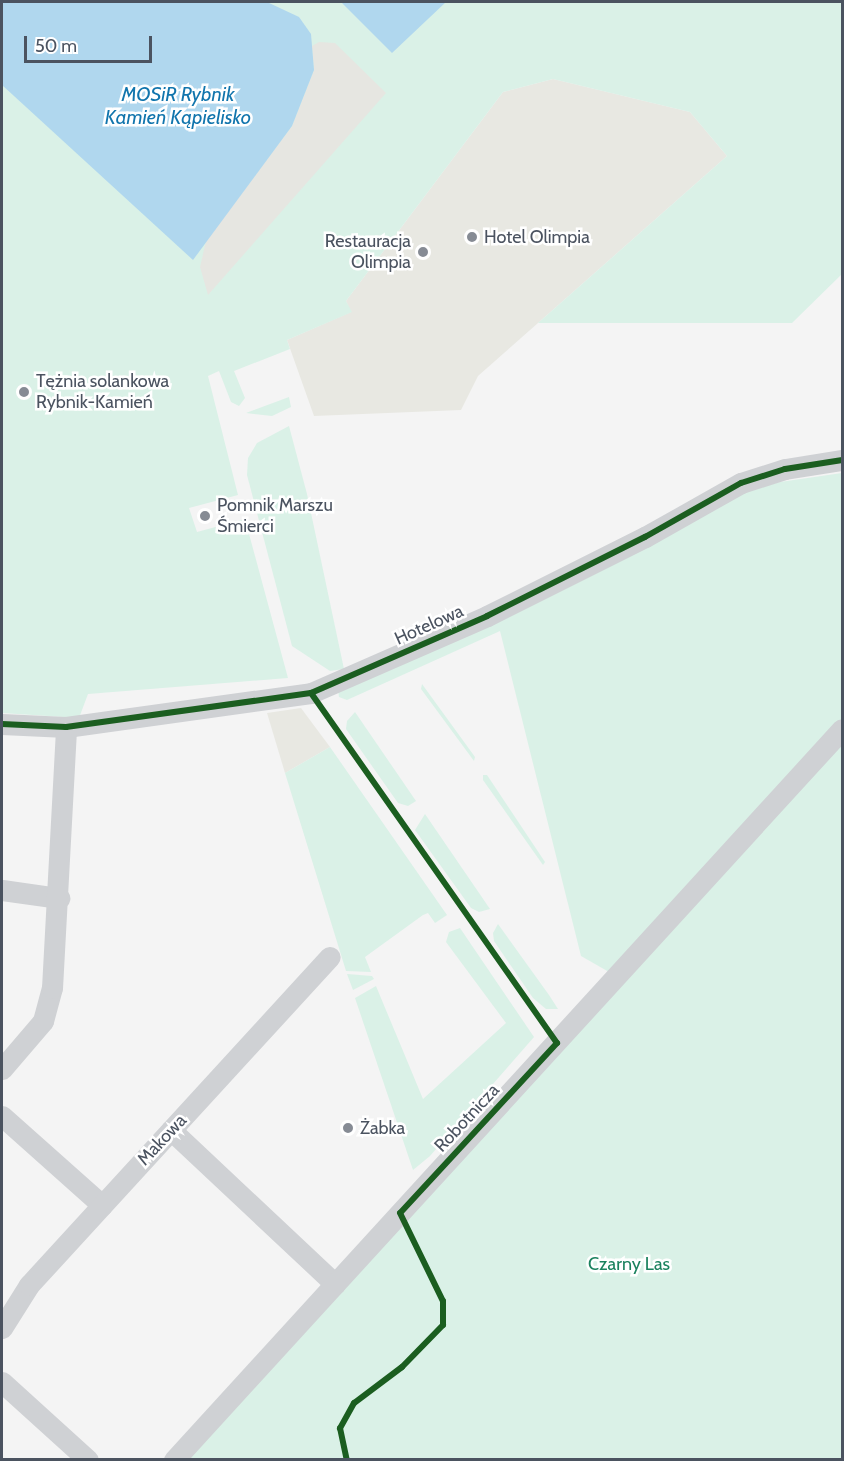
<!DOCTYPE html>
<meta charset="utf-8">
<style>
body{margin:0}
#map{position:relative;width:844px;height:1461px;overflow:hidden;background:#f4f4f4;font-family:Cabin,sans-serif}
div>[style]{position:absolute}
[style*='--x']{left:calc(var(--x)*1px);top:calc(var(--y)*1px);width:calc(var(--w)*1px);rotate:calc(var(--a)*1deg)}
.commercial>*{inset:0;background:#e8e8e2}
.green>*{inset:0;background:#daf1e7}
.sand>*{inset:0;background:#e6e6e1}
.water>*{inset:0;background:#b0d7ee}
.minor>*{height:21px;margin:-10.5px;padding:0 10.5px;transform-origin:10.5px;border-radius:10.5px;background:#cfd1d4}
.cycleway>*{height:6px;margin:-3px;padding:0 3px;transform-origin:3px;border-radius:3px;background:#1b5e20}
.dots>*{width:16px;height:16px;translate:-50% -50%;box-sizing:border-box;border:3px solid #fff;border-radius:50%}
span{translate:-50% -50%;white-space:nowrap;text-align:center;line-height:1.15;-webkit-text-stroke:5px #fff;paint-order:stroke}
.poi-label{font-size:18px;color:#4b5360}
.left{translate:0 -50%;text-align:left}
.right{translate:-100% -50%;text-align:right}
.street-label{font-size:18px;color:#4b5360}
.park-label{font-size:18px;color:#1b825e}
.water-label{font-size:20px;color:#1175ad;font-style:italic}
.frame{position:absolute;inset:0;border:3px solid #4b5360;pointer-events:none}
.scale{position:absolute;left:24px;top:36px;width:128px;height:27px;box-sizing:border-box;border:3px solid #4b5360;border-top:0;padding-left:8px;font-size:18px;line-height:21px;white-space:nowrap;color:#4b5360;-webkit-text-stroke:4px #fff;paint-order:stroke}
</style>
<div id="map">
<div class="commercial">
<div style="clip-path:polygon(553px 79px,690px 112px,727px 156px,478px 376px,461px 410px,314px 416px,287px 340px,351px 312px,346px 301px,503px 92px)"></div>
<div style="clip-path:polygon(301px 708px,330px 747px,285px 773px,267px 713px)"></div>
</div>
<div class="green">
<div style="clip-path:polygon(2px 2px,842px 2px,842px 274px,792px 323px,538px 323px,727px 156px,690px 112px,553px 79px,503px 92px,346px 301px,352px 312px,287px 340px,290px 349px,234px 371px,245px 398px,239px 406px,231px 402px,219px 371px,208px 376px,238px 495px,189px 508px,197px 532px,245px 519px,288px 678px,88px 694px,79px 718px,2px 713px)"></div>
<div style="clip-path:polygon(289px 397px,291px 407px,272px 416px,246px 413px)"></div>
<div style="clip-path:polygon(289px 426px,307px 494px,344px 669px,330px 671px,292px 646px,247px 475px,248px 458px,257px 443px)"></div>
<div style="clip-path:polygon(842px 473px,842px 1459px,182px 1460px,609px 972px,581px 956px,500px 631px,347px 700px,339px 697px,338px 690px,733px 495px,780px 482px)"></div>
<div style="clip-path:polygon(422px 684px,475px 757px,474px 761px,421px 689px)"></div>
<div style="clip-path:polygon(355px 712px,416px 801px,408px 806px,398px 803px,346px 729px,347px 721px)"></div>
<div style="clip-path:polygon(330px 747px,447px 915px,435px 923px,428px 913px,423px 915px,365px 957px,371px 972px,346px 971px,285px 773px)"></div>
<div style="clip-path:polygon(487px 775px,545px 862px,543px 865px,483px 780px,483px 775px)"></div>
<div style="clip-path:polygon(425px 814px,490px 909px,479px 912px,471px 908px,415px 830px)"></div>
<div style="clip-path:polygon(498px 924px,549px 995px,558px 1009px,546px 1009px,533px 998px,494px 941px,493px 933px)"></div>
<div style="clip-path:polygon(460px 928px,534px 1037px,430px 1156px,413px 1170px,355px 998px,376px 986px,423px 1099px,506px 1023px,446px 942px,449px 932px)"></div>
<div style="clip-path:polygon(347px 974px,372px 976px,374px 979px,353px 990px)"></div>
</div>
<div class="sand">
<div style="clip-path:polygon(319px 42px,335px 43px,386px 93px,208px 295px,200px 267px,206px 241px,292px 126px,314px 70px,312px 46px)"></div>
</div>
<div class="water">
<div style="clip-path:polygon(2px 2px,267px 2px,299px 17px,311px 34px,314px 70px,292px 126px,193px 260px,2px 85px)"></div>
<div style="clip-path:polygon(341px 2px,446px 2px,392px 53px)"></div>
</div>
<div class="minor">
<div style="--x:2;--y:724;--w:64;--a:2.7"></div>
<div style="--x:66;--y:727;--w:247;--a:-7.9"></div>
<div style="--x:311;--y:693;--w:192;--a:-23.6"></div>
<div style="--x:487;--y:616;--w:177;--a:-26.6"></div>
<div style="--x:645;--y:537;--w:110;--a:-29.4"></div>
<div style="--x:741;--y:483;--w:46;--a:-17.7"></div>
<div style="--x:785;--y:469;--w:58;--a:-9"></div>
<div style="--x:2;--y:890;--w:58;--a:8"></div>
<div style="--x:2;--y:1069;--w:63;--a:-49.5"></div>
<div style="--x:43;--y:1021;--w:34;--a:-75"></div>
<div style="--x:52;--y:988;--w:261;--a:-86.9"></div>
<div style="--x:2;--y:1116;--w:134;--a:41.7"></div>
<div style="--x:171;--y:1130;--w:225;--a:43.2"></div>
<div style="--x:2;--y:1328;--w:51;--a:-57.9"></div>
<div style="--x:29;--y:1285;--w:445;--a:-47.5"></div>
<div style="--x:2;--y:1382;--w:116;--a:42.2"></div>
<div style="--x:174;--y:1460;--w:990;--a:-47.58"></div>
</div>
<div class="cycleway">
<div style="--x:311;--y:693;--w:428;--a:54.9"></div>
<div style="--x:557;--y:1043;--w:231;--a:132.7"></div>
<div style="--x:400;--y:1213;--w:98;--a:64"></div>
<div style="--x:443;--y:1301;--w:24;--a:90"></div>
<div style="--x:443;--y:1325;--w:59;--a:134.3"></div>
<div style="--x:402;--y:1367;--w:60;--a:143.1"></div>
<div style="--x:354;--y:1403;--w:29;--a:119"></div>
<div style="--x:340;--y:1428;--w:33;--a:78"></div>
<div style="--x:2;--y:724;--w:64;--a:2.7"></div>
<div style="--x:66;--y:727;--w:247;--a:-7.9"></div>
<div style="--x:311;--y:693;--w:192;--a:-23.6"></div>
<div style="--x:487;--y:616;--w:177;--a:-26.6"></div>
<div style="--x:645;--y:537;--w:110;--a:-29.4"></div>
<div style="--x:741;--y:483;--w:46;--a:-17.7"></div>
<div style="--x:785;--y:469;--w:58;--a:-9"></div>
</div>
<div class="dots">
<div style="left:472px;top:237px;background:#868b94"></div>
<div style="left:423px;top:252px;background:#868b94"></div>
<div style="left:24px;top:392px;background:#868b94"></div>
<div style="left:205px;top:516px;background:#868b94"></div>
<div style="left:348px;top:1128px;background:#868b94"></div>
</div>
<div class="poi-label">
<span class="left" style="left:484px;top:237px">Hotel Olimpia</span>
<span class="right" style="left:411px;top:252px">Restauracja<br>Olimpia</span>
<span class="left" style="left:36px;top:392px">Tężnia solankowa<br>Rybnik-Kamień</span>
<span class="left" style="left:217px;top:516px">Pomnik Marszu<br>Śmierci</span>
<span class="left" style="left:360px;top:1128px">Żabka</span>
</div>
<div class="street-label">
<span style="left:429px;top:625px;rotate:-24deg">Hotelowa</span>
<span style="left:467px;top:1118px;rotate:-47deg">Robotnicza</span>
<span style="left:162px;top:1140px;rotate:-47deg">Makowa</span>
</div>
<div class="park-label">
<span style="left:629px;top:1264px">Czarny Las</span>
</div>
<div class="water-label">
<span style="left:178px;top:106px">MOSiR Rybnik<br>Kamień Kąpielisko</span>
</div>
<div class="frame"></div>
<div class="scale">50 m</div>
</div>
